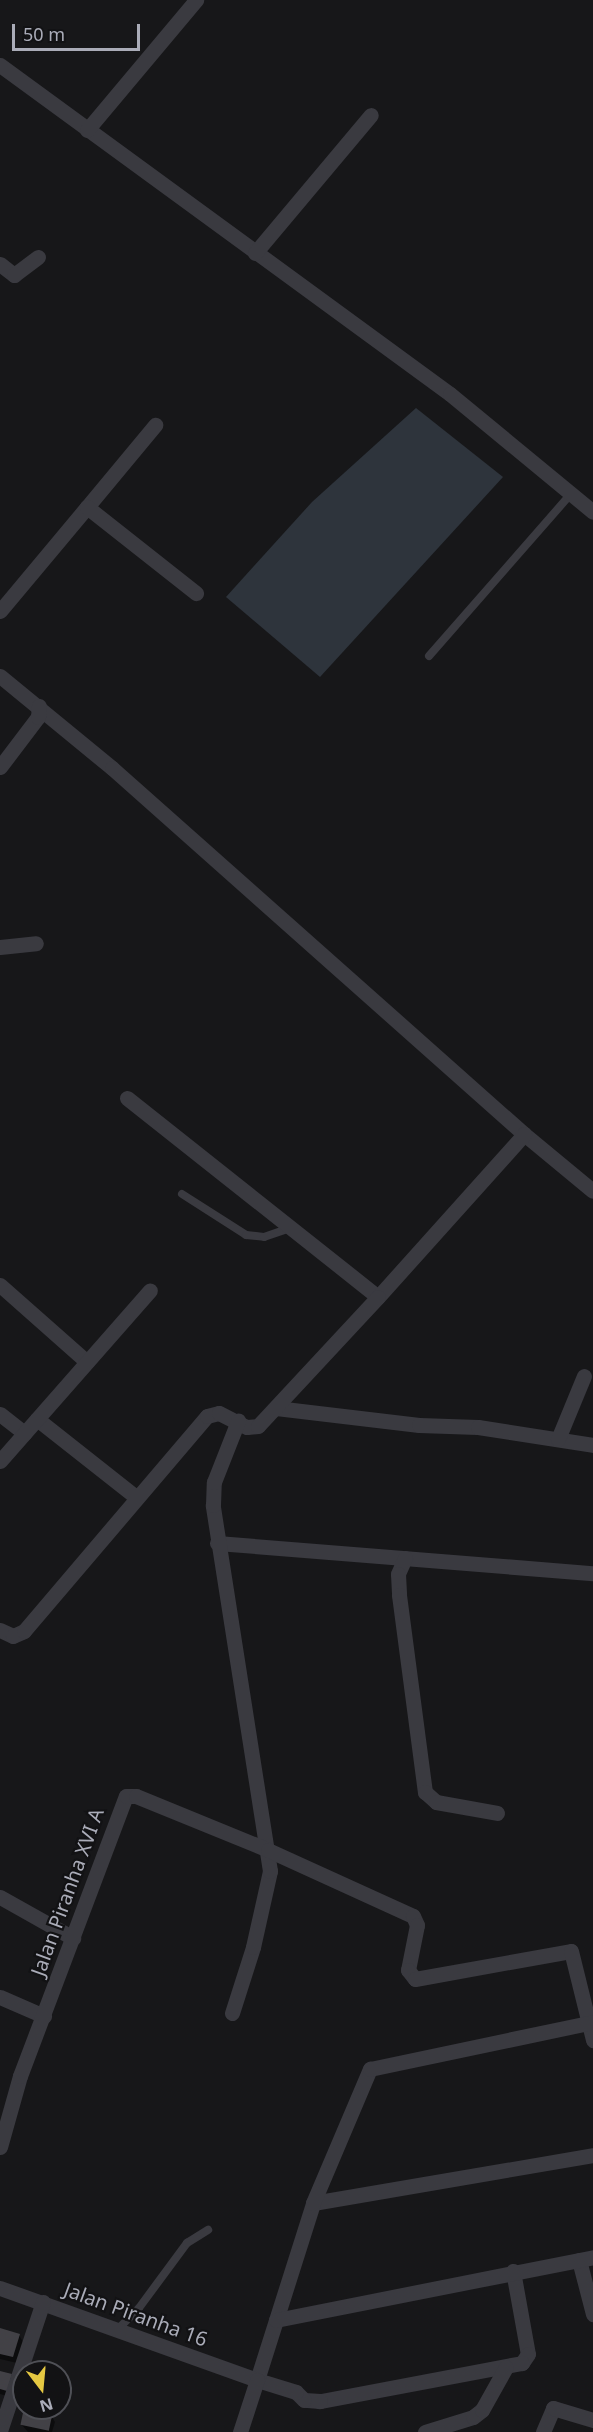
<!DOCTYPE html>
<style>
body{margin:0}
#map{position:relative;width:593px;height:2432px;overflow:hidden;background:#171719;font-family:"Noto Sans",sans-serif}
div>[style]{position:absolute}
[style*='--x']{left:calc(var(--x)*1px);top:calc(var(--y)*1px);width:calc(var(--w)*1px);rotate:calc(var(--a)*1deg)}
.water>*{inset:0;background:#2e343c}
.shadow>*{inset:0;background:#0007}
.building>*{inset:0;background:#424146;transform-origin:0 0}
.service>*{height:8px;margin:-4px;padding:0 4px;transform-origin:4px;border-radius:4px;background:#3a3a40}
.minor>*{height:15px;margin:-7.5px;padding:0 7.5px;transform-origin:7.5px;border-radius:7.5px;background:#3a3a40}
span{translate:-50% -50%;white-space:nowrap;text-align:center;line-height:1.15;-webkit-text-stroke:4.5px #121214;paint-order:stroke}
.street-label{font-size:20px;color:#aaacb8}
.north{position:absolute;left:12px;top:2360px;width:60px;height:60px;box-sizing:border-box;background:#121214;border:2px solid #4f5056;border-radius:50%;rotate:164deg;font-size:16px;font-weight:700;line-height:24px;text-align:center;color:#aaacb8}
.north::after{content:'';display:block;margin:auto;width:21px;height:27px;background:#e5c842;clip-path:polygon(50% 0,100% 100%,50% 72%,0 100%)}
.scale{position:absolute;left:12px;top:24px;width:128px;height:27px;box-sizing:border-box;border:3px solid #aaacb8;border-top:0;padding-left:8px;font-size:18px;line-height:21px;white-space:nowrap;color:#aaacb8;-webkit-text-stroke:4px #121214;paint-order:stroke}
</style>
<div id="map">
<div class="water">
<div style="clip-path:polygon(416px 408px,503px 477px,320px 677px,226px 597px,312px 502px)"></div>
</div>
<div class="shadow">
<div style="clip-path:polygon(0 2330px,19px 2335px,23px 2342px,17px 2363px,0 2359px)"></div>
<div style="clip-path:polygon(0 2372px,11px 2397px,0 2394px)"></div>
<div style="clip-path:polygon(51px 2415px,55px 2422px,52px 2432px,28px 2432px,21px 2424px)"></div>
</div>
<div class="building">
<div style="clip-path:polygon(0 2328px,20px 2334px,13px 2357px,0 2354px)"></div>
<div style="clip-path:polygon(0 2371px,12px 2374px,7px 2391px,0 2389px)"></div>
<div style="left:24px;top:2408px;width:29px;height:17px;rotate:12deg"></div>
</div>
<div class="service">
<div style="--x:429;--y:656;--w:215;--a:-48.8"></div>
<div style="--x:182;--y:1194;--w:76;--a:32.6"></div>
<div style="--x:246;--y:1235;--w:18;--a:6"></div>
<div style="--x:264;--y:1237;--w:28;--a:-19"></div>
<div style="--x:117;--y:2330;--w:31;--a:-45"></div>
<div style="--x:139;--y:2308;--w:81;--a:-53.6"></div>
<div style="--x:187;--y:2243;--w:25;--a:-32"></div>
</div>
<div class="minor">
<div style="--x:0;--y:65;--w:557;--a:36.17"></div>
<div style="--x:450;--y:394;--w:185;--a:39.5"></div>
<div style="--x:87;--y:130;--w:170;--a:-50"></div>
<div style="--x:255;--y:253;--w:180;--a:-50"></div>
<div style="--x:0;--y:264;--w:18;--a:38"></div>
<div style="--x:14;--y:275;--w:30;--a:-37"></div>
<div style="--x:87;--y:507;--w:107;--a:-50.3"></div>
<div style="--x:0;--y:611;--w:136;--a:-50.1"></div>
<div style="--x:87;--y:507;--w:139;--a:38.3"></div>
<div style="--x:0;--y:676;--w:145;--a:39.4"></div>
<div style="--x:112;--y:768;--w:551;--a:41.62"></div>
<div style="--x:524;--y:1134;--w:89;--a:39.6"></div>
<div style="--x:0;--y:767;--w:63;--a:-52.8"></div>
<div style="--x:38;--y:717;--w:11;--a:-85"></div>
<div style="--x:0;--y:947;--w:36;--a:-6"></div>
<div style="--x:127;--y:1098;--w:320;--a:38.4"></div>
<div style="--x:378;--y:1297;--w:219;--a:-48.1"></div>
<div style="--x:0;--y:1285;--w:116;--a:41.5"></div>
<div style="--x:276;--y:1408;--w:144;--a:6.8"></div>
<div style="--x:419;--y:1425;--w:59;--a:1.9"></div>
<div style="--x:478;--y:1427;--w:116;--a:8.9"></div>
<div style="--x:0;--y:1414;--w:31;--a:38"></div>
<div style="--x:37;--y:1419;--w:127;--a:38.3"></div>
<div style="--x:558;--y:1439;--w:68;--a:-67.6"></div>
<div style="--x:0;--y:1461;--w:227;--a:-48.7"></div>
<div style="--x:217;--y:1543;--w:377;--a:4.6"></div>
<div style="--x:405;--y:1558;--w:17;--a:114"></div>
<div style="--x:398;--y:1574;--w:21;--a:87"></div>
<div style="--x:399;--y:1595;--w:199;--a:82.5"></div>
<div style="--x:425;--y:1792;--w:15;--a:42"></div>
<div style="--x:436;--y:1802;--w:62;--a:10.2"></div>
<div style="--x:0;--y:1630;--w:14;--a:25"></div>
<div style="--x:13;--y:1636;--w:12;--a:-24"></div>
<div style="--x:24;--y:1631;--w:282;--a:-49.6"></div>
<div style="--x:207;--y:1416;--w:12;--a:-14"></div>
<div style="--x:219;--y:1413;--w:31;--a:27"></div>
<div style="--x:247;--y:1427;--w:11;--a:-5"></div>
<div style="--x:258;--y:1426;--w:176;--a:-47.1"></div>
<div style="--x:0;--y:1897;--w:84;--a:29.3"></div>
<div style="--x:0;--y:1997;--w:48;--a:23.4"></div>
<div style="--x:232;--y:2013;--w:69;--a:-72.3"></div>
<div style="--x:253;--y:1947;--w:78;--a:-77.4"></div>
<div style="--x:270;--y:1871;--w:370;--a:-98.9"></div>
<div style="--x:213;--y:1505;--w:23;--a:-88"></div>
<div style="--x:214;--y:1482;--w:66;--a:-68.5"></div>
<div style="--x:0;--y:2147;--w:74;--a:-74.3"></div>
<div style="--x:20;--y:2076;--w:299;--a:-69.3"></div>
<div style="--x:126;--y:1796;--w:10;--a:0"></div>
<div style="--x:136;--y:1796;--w:143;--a:22.2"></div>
<div style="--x:268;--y:1850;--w:159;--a:24.5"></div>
<div style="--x:413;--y:1916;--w:10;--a:66"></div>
<div style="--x:417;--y:1925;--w:46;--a:101.3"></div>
<div style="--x:408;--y:1970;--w:11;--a:52"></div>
<div style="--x:415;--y:1979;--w:158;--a:-10.2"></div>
<div style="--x:571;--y:1951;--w:92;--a:76.1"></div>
<div style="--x:313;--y:2203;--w:284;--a:-9.7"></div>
<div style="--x:579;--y:2260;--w:56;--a:75.5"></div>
<div style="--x:513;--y:2271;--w:84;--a:79.8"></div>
<div style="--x:528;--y:2354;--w:11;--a:124"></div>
<div style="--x:522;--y:2363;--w:206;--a:169.3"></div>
<div style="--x:320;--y:2401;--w:16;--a:-176"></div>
<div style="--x:304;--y:2400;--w:11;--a:-135"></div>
<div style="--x:296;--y:2392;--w:41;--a:-162.9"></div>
<div style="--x:257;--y:2380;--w:186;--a:-72.4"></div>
<div style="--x:313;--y:2203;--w:146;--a:-67"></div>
<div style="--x:370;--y:2069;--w:228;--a:-11.9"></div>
<div style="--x:0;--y:2288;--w:273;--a:19.7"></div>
<div style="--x:257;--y:2380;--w:55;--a:108.1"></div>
<div style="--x:276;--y:2320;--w:323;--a:-11.2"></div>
<div style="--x:0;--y:2431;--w:136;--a:-71.6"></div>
<div style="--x:425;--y:2432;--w:50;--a:-17.4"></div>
<div style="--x:473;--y:2417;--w:11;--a:-38"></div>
<div style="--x:482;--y:2410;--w:49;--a:-60.8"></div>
<div style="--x:543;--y:2432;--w:26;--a:-67"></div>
<div style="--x:553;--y:2408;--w:42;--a:16.7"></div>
</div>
<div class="street-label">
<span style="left:67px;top:1892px;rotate:-70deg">Jalan Piranha XVI A</span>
<span style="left:136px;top:2314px;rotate:20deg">Jalan Piranha 16</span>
</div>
<div class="north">N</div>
<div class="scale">50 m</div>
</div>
